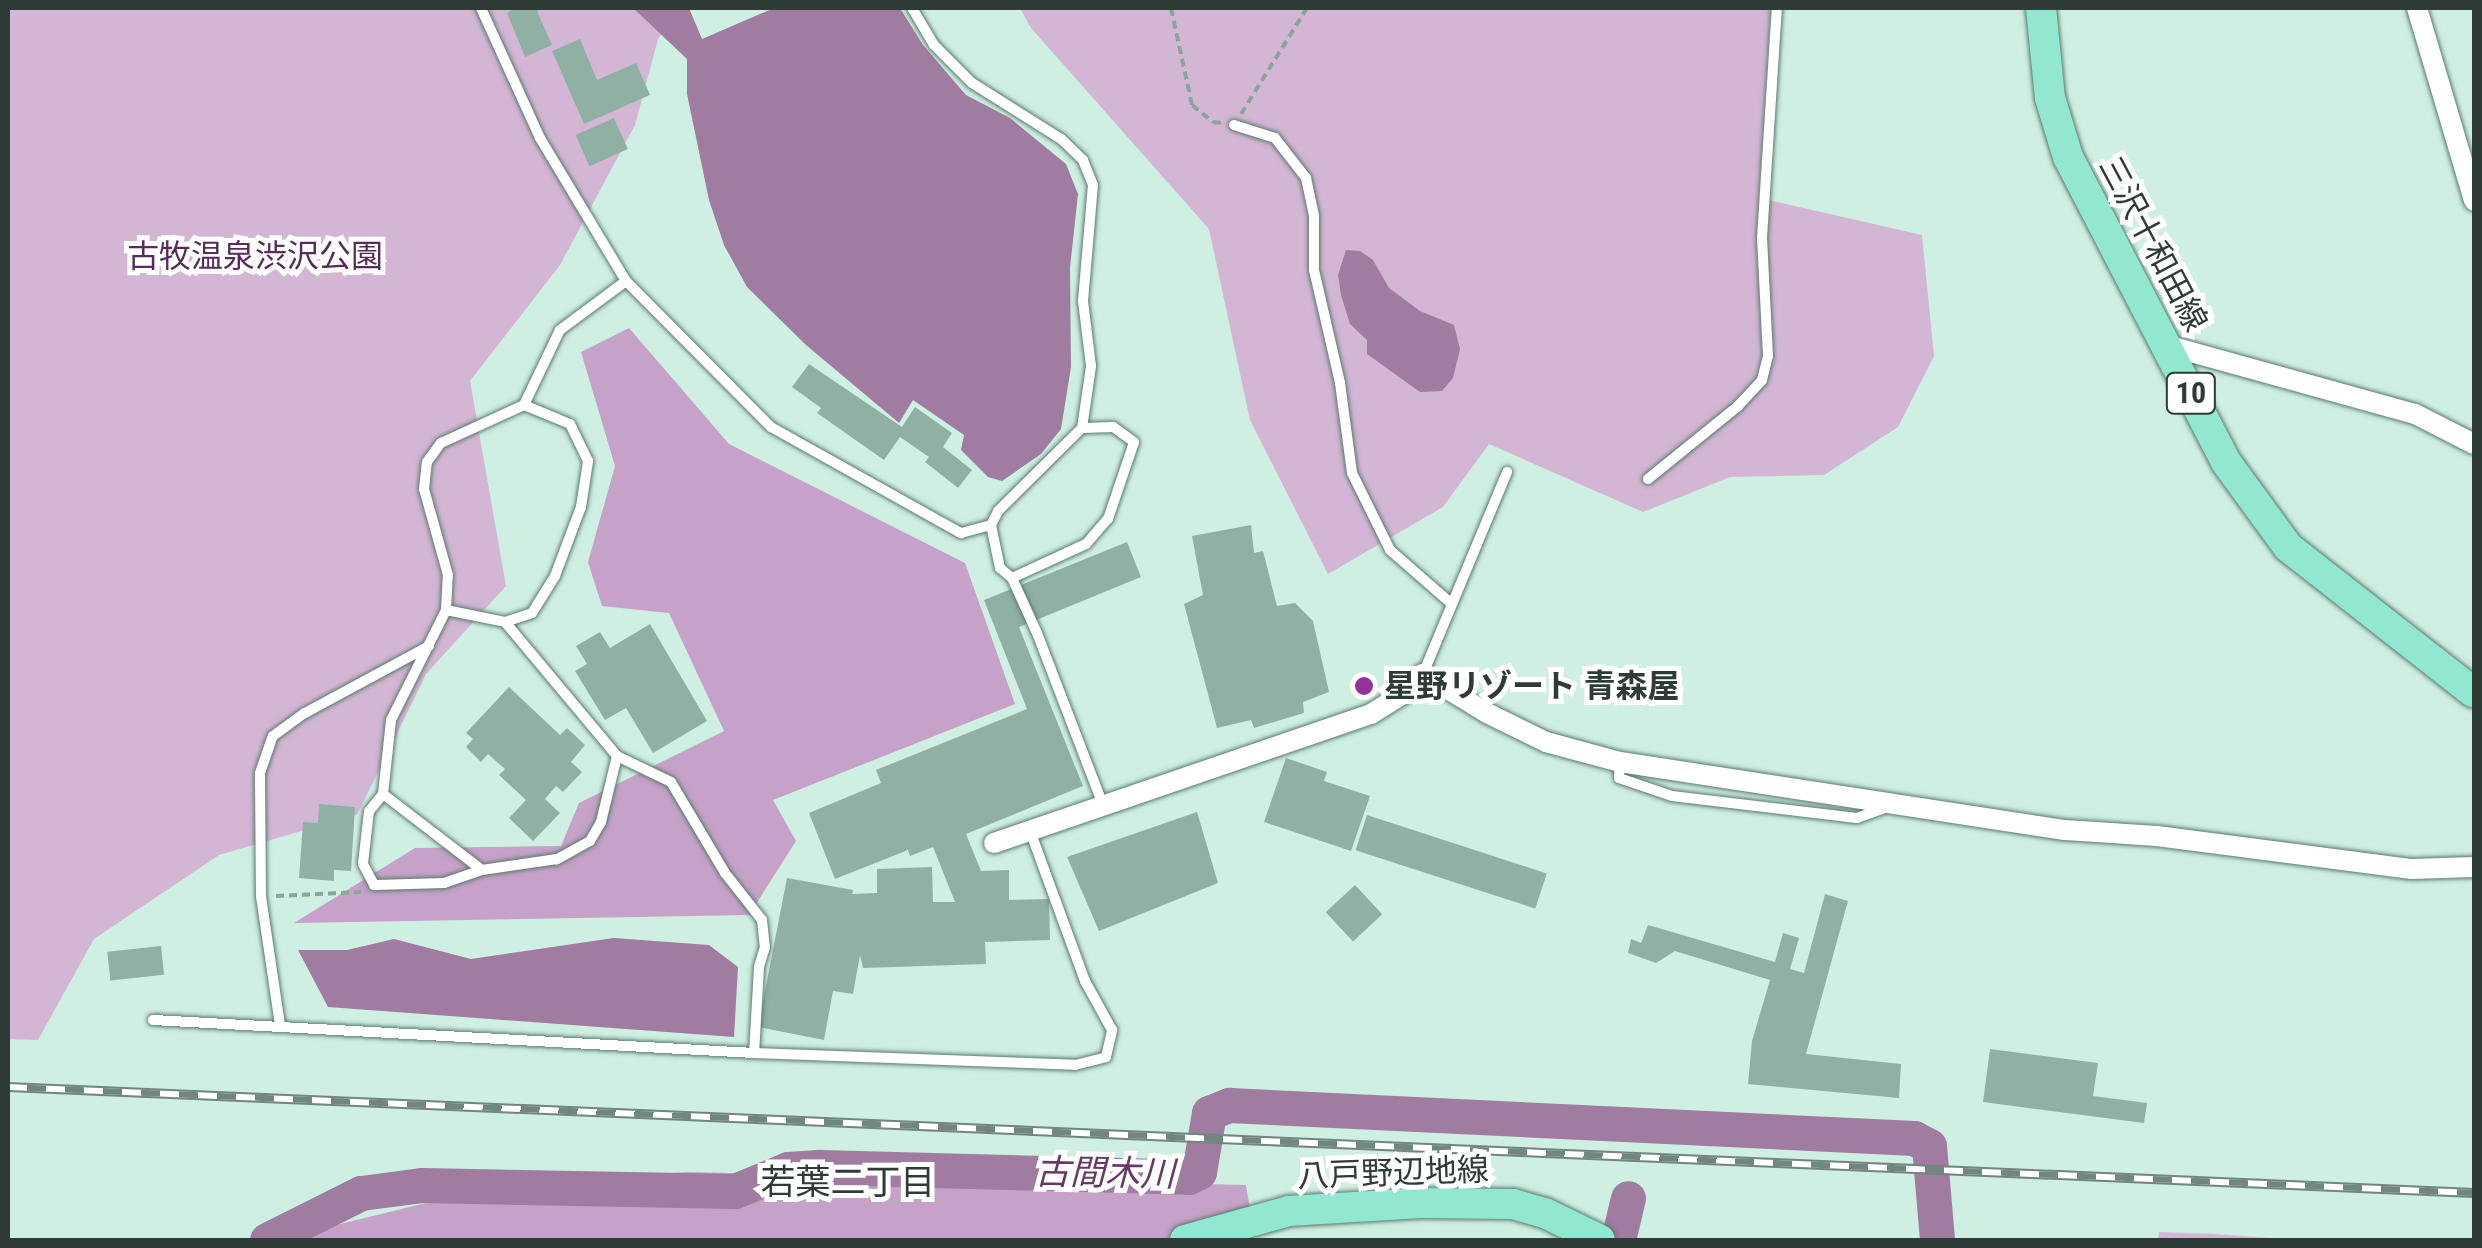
<!DOCTYPE html>
<meta charset="utf-8">
<style>
body{margin:0}
#map{position:relative;width:2482px;height:1248px;overflow:hidden;background:#ceefe2;font-family:"Roboto Condensed","Noto Sans JP",sans-serif}
div>[style]{position:absolute}
[style*='--x']{left:calc(var(--x)*1px);top:calc(var(--y)*1px);width:calc(var(--w)*1px);rotate:calc(var(--a)*1deg)}
.green>*{inset:0;background:#d3b6d4}
.forest>*{inset:0;background:#c6a2c8}
.water>*{inset:0;background:#9f7ca0}
.river>*{height:35px;margin:-17.5px;padding:0 17.5px;transform-origin:17.5px;border-radius:17.5px;background:#9f7ca0}
.building>*{inset:0;background:#90b0a4;transform-origin:0 0}
.path>*{height:4px;margin-top:-2px;transform-origin:0;background:repeating-linear-gradient(90deg,#8ca59b 0 8px,transparent 0 13px)}
.roads{filter:drop-shadow(0 0 2px #5c7a6f) drop-shadow(0 0 2px #5c7a6f)}
.lane>*{height:10px;margin:-5px;padding:0 5px;transform-origin:5px;border-radius:5px;background:#fff}
.street>*{height:20px;margin:-10px;padding:0 10px;transform-origin:10px;border-radius:10px;background:#fff}
.primary>*{height:30px;margin:-15px;padding:0 15px;transform-origin:15px;border-radius:15px;background:#91e7cf}
.rail>*{height:10px;margin-top:-5px;transform-origin:0;background:repeating-linear-gradient(90deg,#fff 0 19px,#71867e 0 38px);box-sizing:border-box;border-block:2px solid #71867e}
.dots>*{width:28px;height:28px;translate:-50% -50%;box-sizing:border-box;border:5px solid #fff;border-radius:50%}
span{translate:-50% -50%;white-space:nowrap;text-align:center;line-height:1.15;-webkit-text-stroke:10px #fff;paint-order:stroke}
.shield-label span{padding:2px 8px;background:#fff;border:2px solid;border-radius:8px;-webkit-text-stroke-width:0}
.shield-label{font-size:30px;color:#2e3b36;font-weight:700}
.street-label{font-size:32px;color:#2e3b36}
.park-label{font-size:32px;color:#582b5c}
.poi-label{font-size:32px;color:#2e3b36;font-weight:700}
.left{translate:0 -50%;text-align:left}
.water-label{font-size:35px;color:#67396a;font-style:italic}
.neighbourhood-label{font-size:35px;color:#2e3b36}
.frame{position:absolute;inset:0;border:10px solid #2e3b36;pointer-events:none}
</style>
<div id="map">
<div class="green">
<div style="clip-path:polygon(8px 8px,677px 8px,658px 39px,635px 125px,560px 265px,470px 381px,506px 586px,426px 674px,357px 815px,219px 855px,94px 939px,38px 1040px,8px 1039px)"></div>
<div style="clip-path:polygon(1020px 8px,1771px 8px,1759px 198px,1922px 235px,1934px 356px,1898px 427px,1824px 475px,1730px 477px,1643px 512px,1489px 444px,1443px 507px,1328px 574px,1250px 420px,1209px 229px,1031px 28px)"></div>
<div style="clip-path:polygon(2159px 1232px,2214px 1234px,2297px 1240px,2158px 1240px)"></div>
</div>
<div class="forest">
<div style="clip-path:polygon(629px 328px,729px 444px,965px 563px,1015px 704px,773px 800px,796px 841px,749px 915px,294px 923px,415px 848px,561px 846px,579px 803px,724px 731px,669px 613px,602px 606px,588px 562px,615px 466px,581px 352px)"></div>
<div style="clip-path:polygon(687px 1172px,1246px 1185px,1250px 1209px,1166px 1240px,275px 1240px,503px 1184px)"></div>
</div>
<div class="water">
<div style="clip-path:polygon(633px 8px,689px 8px,702px 39px,774px 8px,900px 8px,923px 45px,966px 95px,1010px 118px,1066px 164px,1078px 194px,1070px 268px,1071px 367px,1061px 429px,1041px 454px,1002px 481px,988px 477px,961px 450px,964px 435px,913px 400px,899px 423px,806px 345px,747px 287px,724px 245px,709px 200px,687px 94px,687px 59px)"></div>
<div style="clip-path:polygon(1346px 250px,1360px 251px,1373px 260px,1389px 288px,1420px 311px,1454px 325px,1460px 349px,1453px 378px,1442px 391px,1420px 392px,1367px 354px,1367px 340px,1350px 324px,1341px 295px,1338px 275px)"></div>
<div style="clip-path:polygon(614px 938px,709px 945px,738px 967px,734px 1037px,328px 1007px,298px 950px,347px 950px,394px 939px,471px 959px)"></div>
</div>
<div class="river">
<div style="--x:267;--y:1240;--w:105;--a:-26.6"></div>
<div style="--x:361;--y:1193;--w:62;--a:-7.5"></div>
<div style="--x:422;--y:1185;--w:313;--a:1.1"></div>
<div style="--x:735;--y:1191;--w:57;--a:-22.5"></div>
<div style="--x:788;--y:1169;--w:31;--a:-4"></div>
<div style="--x:819;--y:1167;--w:370;--a:1.5"></div>
<div style="--x:1189;--y:1177;--w:11;--a:-27"></div>
<div style="--x:1199;--y:1172;--w:60;--a:-80.4"></div>
<div style="--x:1209;--y:1113;--w:22;--a:-22"></div>
<div style="--x:1229;--y:1105;--w:686;--a:2.76"></div>
<div style="--x:1914;--y:1138;--w:17;--a:28"></div>
<div style="--x:1929;--y:1146;--w:94;--a:85.1"></div>
<div style="--x:1618;--y:1240;--w:43;--a:-76.6"></div>
</div>
<div class="building">
<div style="clip-path:polygon(515px 8px,545px 8px,537px 11px,552px 45px,525px 57px,507px 13px)"></div>
<div style="clip-path:polygon(580px 39px,597px 80px,636px 63px,650px 95px,584px 124px,552px 51px)"></div>
<div style="left:614px;top:118px;width:34px;height:42px;rotate:66deg"></div>
<div style="clip-path:polygon(809px 364px,902px 427px,915px 407px,952px 433px,943px 447px,972px 470px,958px 488px,925px 462px,929px 457px,900px 437px,884px 460px,817px 413px,821px 408px,792px 387px)"></div>
<div style="clip-path:polygon(1251px 525px,1254px 553px,1263px 551px,1277px 606px,1295px 603px,1313px 621px,1329px 692px,1303px 702px,1304px 713px,1254px 728px,1251px 720px,1217px 728px,1184px 604px,1203px 595px,1192px 536px)"></div>
<div style="clip-path:polygon(1127px 542px,1141px 577px,1019px 627px,1083px 786px,966px 834px,981px 871px,1009px 870px,1009px 900px,1049px 899px,1050px 940px,985px 942px,986px 964px,863px 968px,860px 955px,853px 994px,833px 991px,824px 1040px,758px 1027px,787px 878px,853px 890px,852px 894px,877px 893px,877px 869px,932px 867px,933px 902px,955px 902px,933px 847px,910px 856px,908px 850px,835px 879px,809px 813px,881px 783px,876px 770px,1027px 709px,984px 600px)"></div>
<div style="clip-path:polygon(650px 624px,707px 721px,653px 753px,626px 708px,605px 720px,575px 671px,587px 664px,576px 646px,600px 632px,610px 648px)"></div>
<div style="clip-path:polygon(509px 687px,560px 735px,567px 728px,585px 745px,571px 762px,582px 772px,563px 792px,556px 786px,545px 799px,560px 813px,533px 841px,509px 818px,526px 800px,499px 775px,505px 769px,488px 754px,481px 762px,466px 747px,473px 739px,466px 733px)"></div>
<div style="clip-path:polygon(1286px 758px,1327px 772px,1324px 781px,1370px 796px,1351px 851px,1264px 822px)"></div>
<div style="clip-path:polygon(319px 804px,355px 807px,351px 871px,334px 870px,334px 881px,299px 878px,303px 822px,318px 823px)"></div>
<div style="clip-path:polygon(1197px 812px,1218px 883px,1099px 931px,1067px 857px)"></div>
<div style="left:1367px;top:815px;width:189px;height:37px;rotate:18deg"></div>
<div style="left:1355px;top:885px;width:40px;height:40px;rotate:47deg"></div>
<div style="clip-path:polygon(1825px 894px,1848px 901px,1806px 1054px,1901px 1064px,1899px 1098px,1748px 1084px,1752px 1041px,1770px 980px,1675px 951px,1656px 963px,1628px 953px,1631px 939px,1641px 943px,1648px 925px,1775px 962px,1783px 933px,1799px 938px,1790px 969px,1804px 973px)"></div>
<div style="left:161px;top:946px;width:29px;height:54px;rotate:84deg"></div>
<div style="clip-path:polygon(1990px 1049px,2098px 1063px,2093px 1096px,2147px 1103px,2144px 1123px,1983px 1102px)"></div>
</div>
<div class="path">
<div style="--x:1171;--y:8;--w:99;--a:77.8"></div>
<div style="--x:1192;--y:105;--w:27;--a:39"></div>
<div style="--x:1213;--y:122;--w:10;--a:6"></div>
<div style="--x:1241;--y:114;--w:125;--a:-58.1"></div>
<div style="--x:276;--y:896;--w:85;--a:-2.7"></div>
</div>
<div class="roads">
<div class="lane">
<div style="--x:481;--y:8;--w:143;--a:65.6"></div>
<div style="--x:540;--y:138;--w:167;--a:59"></div>
<div style="--x:626;--y:281;--w:206;--a:45.2"></div>
<div style="--x:771;--y:427;--w:218;--a:29.2"></div>
<div style="--x:961;--y:533;--w:31;--a:-15"></div>
<div style="--x:991;--y:525;--w:16;--a:-63"></div>
<div style="--x:998;--y:511;--w:118;--a:-44.7"></div>
<div style="--x:1082;--y:428;--w:63;--a:-81.7"></div>
<div style="--x:1091;--y:366;--w:65;--a:-97"></div>
<div style="--x:1083;--y:301;--w:116;--a:-85.1"></div>
<div style="--x:1093;--y:185;--w:27;--a:-112"></div>
<div style="--x:1083;--y:160;--w:30;--a:-136"></div>
<div style="--x:1061;--y:139;--w:105;--a:-147.8"></div>
<div style="--x:972;--y:83;--w:54;--a:-135"></div>
<div style="--x:934;--y:45;--w:43;--a:-120.7"></div>
<div style="--x:1234;--y:125;--w:43;--a:17.6"></div>
<div style="--x:1275;--y:138;--w:51;--a:52.2"></div>
<div style="--x:1306;--y:178;--w:39;--a:78"></div>
<div style="--x:1314;--y:216;--w:54;--a:90"></div>
<div style="--x:1314;--y:270;--w:116;--a:77"></div>
<div style="--x:1340;--y:383;--w:91;--a:82.4"></div>
<div style="--x:1352;--y:473;--w:86;--a:63.7"></div>
<div style="--x:1390;--y:550;--w:82;--a:41.1"></div>
<div style="--x:1648;--y:479;--w:116;--a:-39"></div>
<div style="--x:1738;--y:406;--w:35;--a:-47"></div>
<div style="--x:1762;--y:380;--w:25;--a:-76"></div>
<div style="--x:1768;--y:356;--w:118;--a:-92.9"></div>
<div style="--x:1762;--y:238;--w:230;--a:-86.3"></div>
<div style="--x:991;--y:525;--w:44;--a:78.2"></div>
<div style="--x:1000;--y:568;--w:16;--a:40"></div>
<div style="--x:1012;--y:578;--w:60;--a:65.6"></div>
<div style="--x:1037;--y:633;--w:184;--a:69"></div>
<div style="--x:1012;--y:578;--w:81;--a:-24.7"></div>
<div style="--x:1086;--y:544;--w:33;--a:-49"></div>
<div style="--x:1108;--y:519;--w:81;--a:-71.3"></div>
<div style="--x:1134;--y:442;--w:26;--a:-144"></div>
<div style="--x:1113;--y:427;--w:31;--a:178"></div>
<div style="--x:446;--y:610;--w:60;--a:11.5"></div>
<div style="--x:505;--y:622;--w:28;--a:-18"></div>
<div style="--x:532;--y:613;--w:44;--a:-58.1"></div>
<div style="--x:555;--y:576;--w:74;--a:-69.4"></div>
<div style="--x:581;--y:507;--w:47;--a:-81.3"></div>
<div style="--x:588;--y:461;--w:41;--a:-115.9"></div>
<div style="--x:570;--y:424;--w:50;--a:-157.6"></div>
<div style="--x:505;--y:622;--w:175;--a:50.1"></div>
<div style="--x:617;--y:756;--w:68;--a:103.6"></div>
<div style="--x:601;--y:822;--w:22;--a:120"></div>
<div style="--x:590;--y:841;--w:38;--a:151"></div>
<div style="--x:557;--y:859;--w:76;--a:171.7"></div>
<div style="--x:482;--y:870;--w:125;--a:-142.5"></div>
<div style="--x:383;--y:794;--w:74;--a:-83.8"></div>
<div style="--x:391;--y:720;--w:123;--a:-63.4"></div>
<div style="--x:446;--y:610;--w:35;--a:-87"></div>
<div style="--x:448;--y:575;--w:89;--a:-105.6"></div>
<div style="--x:424;--y:489;--w:27;--a:-84"></div>
<div style="--x:427;--y:462;--w:24;--a:-54"></div>
<div style="--x:441;--y:443;--w:91;--a:-24.6"></div>
<div style="--x:524;--y:405;--w:83;--a:-64.4"></div>
<div style="--x:560;--y:330;--w:82;--a:-36.6"></div>
<div style="--x:1423;--y:674;--w:219;--a:-67.4"></div>
<div style="--x:617;--y:756;--w:60;--a:25.7"></div>
<div style="--x:671;--y:782;--w:106;--a:59.3"></div>
<div style="--x:725;--y:873;--w:60;--a:51.8"></div>
<div style="--x:762;--y:920;--w:27;--a:84"></div>
<div style="--x:765;--y:947;--w:21;--a:107"></div>
<div style="--x:759;--y:967;--w:86;--a:93.3"></div>
<div style="--x:1620;--y:762;--w:16;--a:94"></div>
<div style="--x:1619;--y:778;--w:56;--a:18.8"></div>
<div style="--x:1672;--y:796;--w:186;--a:6.8"></div>
<div style="--x:1857;--y:818;--w:33;--a:-20"></div>
<div style="--x:383;--y:794;--w:22;--a:129"></div>
<div style="--x:369;--y:811;--w:53;--a:96.5"></div>
<div style="--x:363;--y:864;--w:24;--a:62"></div>
<div style="--x:374;--y:885;--w:70;--a:-1.6"></div>
<div style="--x:444;--y:883;--w:40;--a:-18.9"></div>
<div style="--x:153;--y:1020;--w:602;--a:3.14"></div>
<div style="--x:754;--y:1053;--w:321;--a:2.1"></div>
<div style="--x:1075;--y:1065;--w:32;--a:-14"></div>
<div style="--x:1106;--y:1057;--w:28;--a:-77"></div>
<div style="--x:1112;--y:1030;--w:56;--a:-118.9"></div>
<div style="--x:1085;--y:981;--w:160;--a:-110.1"></div>
<div style="--x:280;--y:1025;--w:130;--a:-98.4"></div>
<div style="--x:261;--y:896;--w:123;--a:-90.5"></div>
<div style="--x:260;--y:773;--w:39;--a:-71"></div>
<div style="--x:273;--y:736;--w:39;--a:-36"></div>
<div style="--x:305;--y:713;--w:141;--a:-28.4"></div>
</div>
<div class="street">
<div style="--x:2417;--y:8;--w:201;--a:73.5"></div>
<div style="--x:2166;--y:345;--w:258;--a:15.5"></div>
<div style="--x:2415;--y:414;--w:66;--a:27"></div>
<div style="--x:994;--y:843;--w:398;--a:-18.9"></div>
<div style="--x:1371;--y:714;--w:40;--a:-32"></div>
<div style="--x:1405;--y:693;--w:26;--a:-47"></div>
<div style="--x:1423;--y:674;--w:75;--a:31.4"></div>
<div style="--x:1487;--y:713;--w:66;--a:26.2"></div>
<div style="--x:1546;--y:742;--w:77;--a:15.1"></div>
<div style="--x:1620;--y:762;--w:450;--a:8.7"></div>
<div style="--x:2065;--y:830;--w:92;--a:3.7"></div>
<div style="--x:2157;--y:836;--w:257;--a:7.4"></div>
<div style="--x:2412;--y:869;--w:62;--a:-1.8"></div>
</div>
<div class="primary">
<div style="--x:2041;--y:8;--w:90;--a:84.3"></div>
<div style="--x:2050;--y:98;--w:62;--a:73"></div>
<div style="--x:2068;--y:157;--w:343;--a:62.6"></div>
<div style="--x:2226;--y:462;--w:105;--a:53.9"></div>
<div style="--x:2288;--y:547;--w:236;--a:38.1"></div>
<div style="--x:1185;--y:1240;--w:108;--a:-15.6"></div>
<div style="--x:1289;--y:1211;--w:132;--a:-3.5"></div>
<div style="--x:1421;--y:1203;--w:92;--a:0.6"></div>
<div style="--x:1513;--y:1204;--w:33;--a:16"></div>
<div style="--x:1545;--y:1213;--w:61;--a:26.1"></div>
</div>
</div>
<div class="rail">
<div style="--x:8;--y:1087;--w:2468;--a:2.46"></div>
</div>
<div class="dots">
<div style="left:1364px;top:686px;background:#93339b"></div>
</div>
<div class="shield-label">
<span style="left:2191px;top:393px">10</span>
</div>
<div class="street-label">
<span style="left:2153px;top:244px;rotate:62deg">三沢十和田線</span>
<span style="left:1393px;top:1173px;rotate:-2deg">八戸野辺地線</span>
</div>
<div class="park-label">
<span style="left:255px;top:256px">古牧温泉渋沢公園</span>
</div>
<div class="poi-label">
<span class="left" style="left:1384px;top:686px">星野リゾート 青森屋</span>
</div>
<div class="water-label">
<span style="left:1105px;top:1174px;rotate:1deg">古間木川</span>
</div>
<div class="neighbourhood-label">
<span style="left:848px;top:1183px">若葉二丁目</span>
</div>
<div class="frame"></div>
</div>
